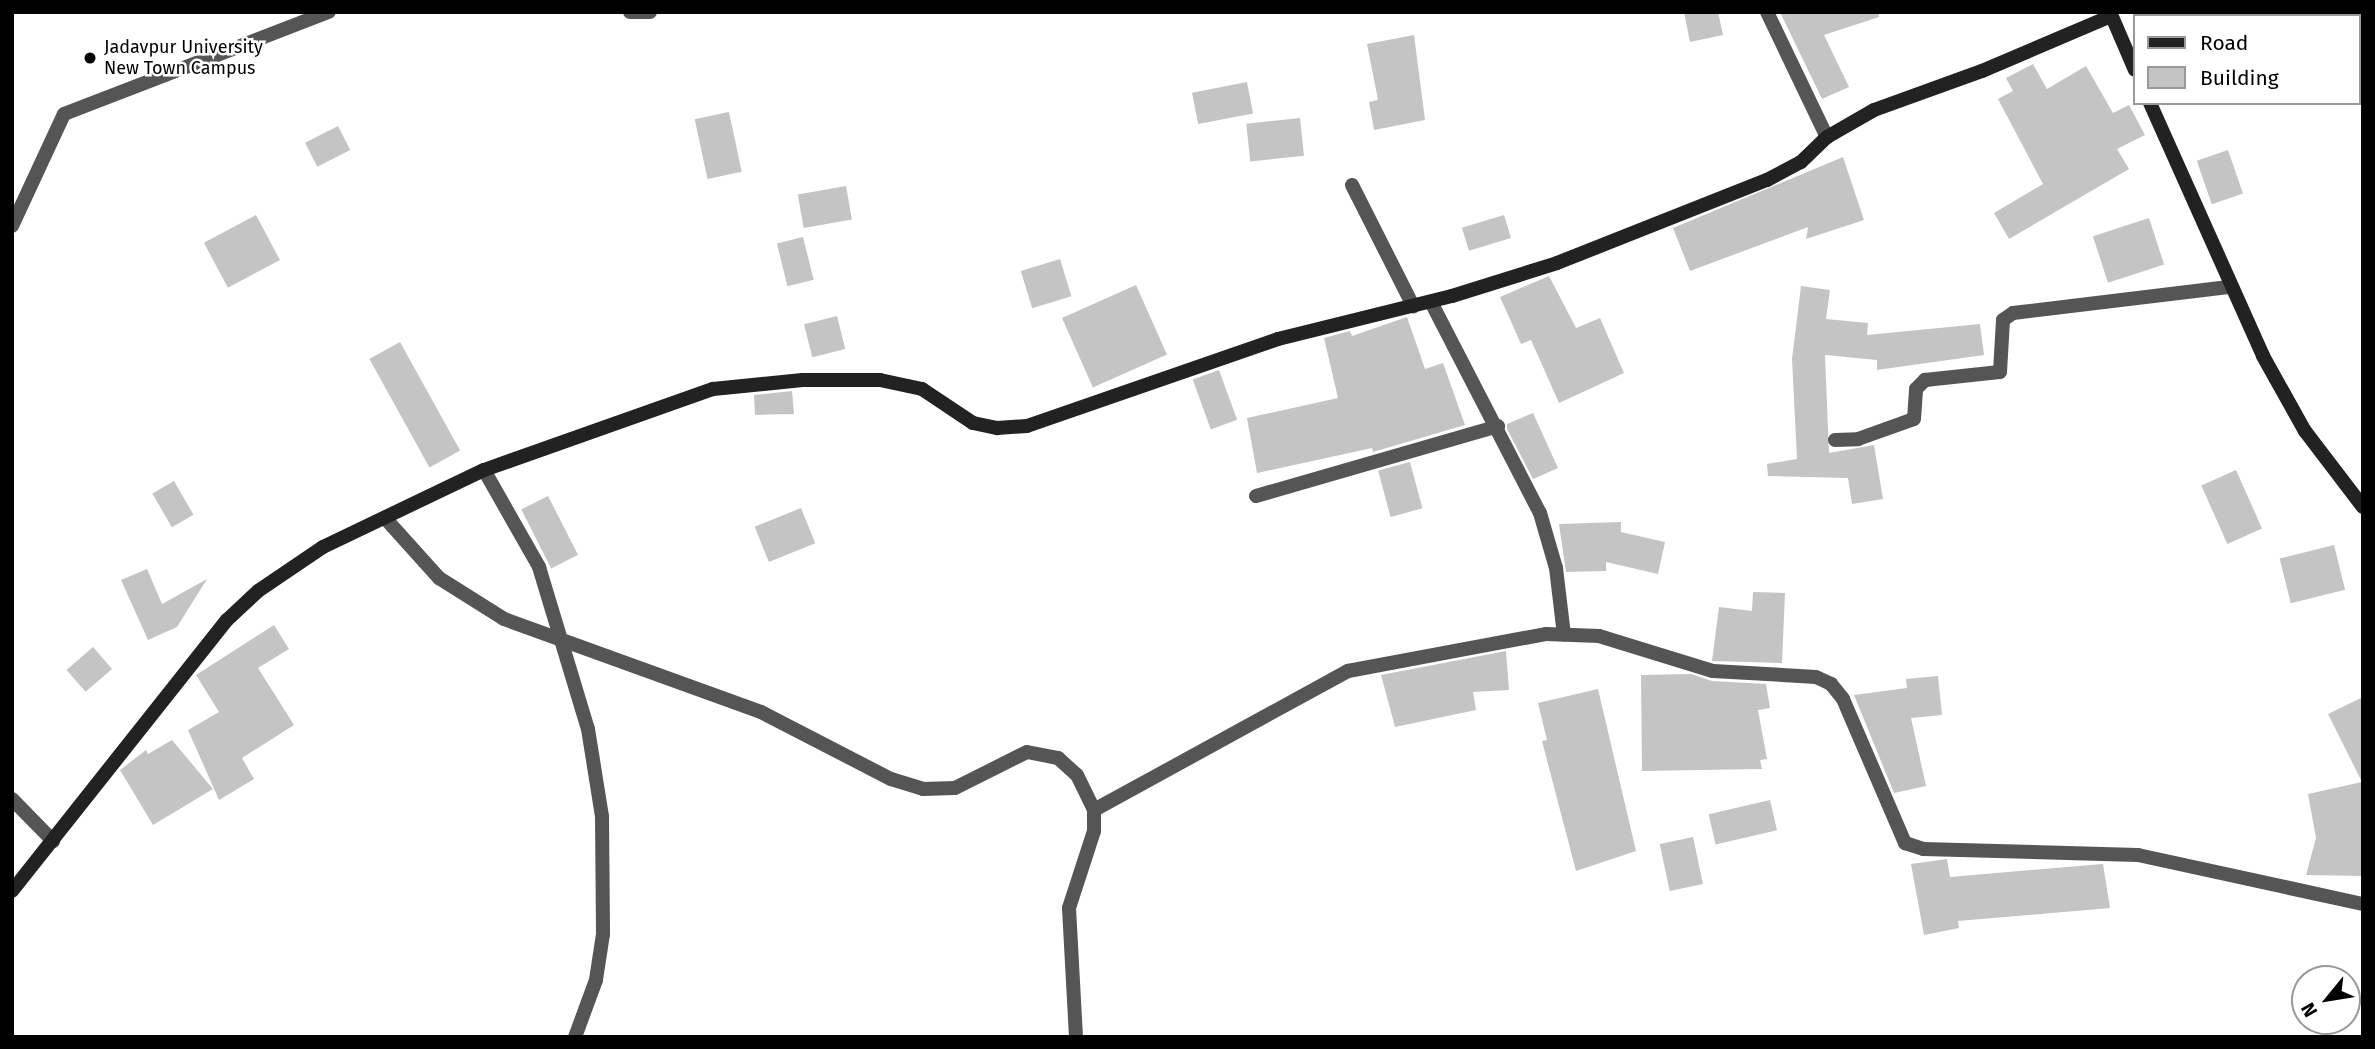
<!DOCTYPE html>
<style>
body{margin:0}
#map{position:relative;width:2375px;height:1049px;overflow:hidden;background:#fff;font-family:"Fira Sans",sans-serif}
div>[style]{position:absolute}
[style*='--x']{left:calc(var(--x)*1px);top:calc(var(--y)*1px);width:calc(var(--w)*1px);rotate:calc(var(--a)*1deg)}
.building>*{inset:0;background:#c4c4c4;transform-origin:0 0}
.lane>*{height:14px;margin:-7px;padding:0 7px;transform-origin:7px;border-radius:7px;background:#555}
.street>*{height:14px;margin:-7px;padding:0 7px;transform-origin:7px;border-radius:7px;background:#555}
.secondary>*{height:14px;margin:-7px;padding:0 7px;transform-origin:7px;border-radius:7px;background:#222}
.dots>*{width:19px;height:19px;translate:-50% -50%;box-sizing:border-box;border:4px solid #fff;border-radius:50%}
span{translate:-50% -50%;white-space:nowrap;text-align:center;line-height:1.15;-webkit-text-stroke:5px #fff;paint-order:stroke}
.poi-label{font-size:18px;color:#000}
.left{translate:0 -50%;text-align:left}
.frame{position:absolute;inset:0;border:14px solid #000;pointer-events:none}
.legend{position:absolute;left:2133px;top:14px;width:228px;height:91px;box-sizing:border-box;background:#fff;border:2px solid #999;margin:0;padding:9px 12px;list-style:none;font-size:21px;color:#000}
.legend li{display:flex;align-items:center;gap:14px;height:35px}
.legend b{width:35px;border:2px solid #999}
.north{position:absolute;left:2291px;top:965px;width:70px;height:70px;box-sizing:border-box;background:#fff;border:2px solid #999;border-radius:50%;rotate:240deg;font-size:19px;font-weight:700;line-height:28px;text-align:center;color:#000}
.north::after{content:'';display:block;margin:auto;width:24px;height:32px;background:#000;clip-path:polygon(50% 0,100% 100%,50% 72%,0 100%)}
</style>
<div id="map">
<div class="building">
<div style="clip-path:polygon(1684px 12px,1718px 12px,1723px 35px,1690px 42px)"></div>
<div style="clip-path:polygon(1780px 12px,1879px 12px,1879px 17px,1824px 35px,1849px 87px,1822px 99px)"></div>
<div style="clip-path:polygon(1414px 35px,1425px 120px,1374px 130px,1369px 102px,1378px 100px,1367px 44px)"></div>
<div style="clip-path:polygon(2033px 64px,2047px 89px,2086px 66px,2113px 113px,2129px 105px,2145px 135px,2117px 149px,2129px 169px,2009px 239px,1994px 213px,2043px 184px,1998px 99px,2013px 91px,2006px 78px)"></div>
<div style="left:1247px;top:82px;width:32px;height:56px;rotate:79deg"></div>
<div style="left:729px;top:112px;width:61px;height:35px;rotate:78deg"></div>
<div style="left:1300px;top:118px;width:38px;height:54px;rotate:84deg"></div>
<div style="left:338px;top:126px;width:27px;height:37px;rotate:63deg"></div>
<div style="left:2228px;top:150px;width:46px;height:33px;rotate:71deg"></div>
<div style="clip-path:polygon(1843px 157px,1864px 220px,1806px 239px,1808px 227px,1690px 271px,1673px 228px)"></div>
<div style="left:846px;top:186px;width:34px;height:49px;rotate:80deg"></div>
<div style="left:256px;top:215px;width:51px;height:59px;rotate:62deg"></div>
<div style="left:1504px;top:215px;width:24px;height:44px;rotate:73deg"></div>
<div style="left:2149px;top:218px;width:49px;height:59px;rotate:72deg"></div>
<div style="left:803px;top:237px;width:44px;height:27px;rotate:76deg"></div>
<div style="left:1060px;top:259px;width:39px;height:41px;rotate:73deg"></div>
<div style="clip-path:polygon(1549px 276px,1576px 328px,1600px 318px,1624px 373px,1559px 403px,1531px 340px,1521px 344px,1500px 297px)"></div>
<div style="left:1136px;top:285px;width:76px;height:81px;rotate:66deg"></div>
<div style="clip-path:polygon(1801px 286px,1830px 290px,1826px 319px,1868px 323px,1867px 335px,1980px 324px,1984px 355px,1877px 370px,1877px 360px,1825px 355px,1829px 453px,1874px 445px,1883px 499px,1852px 504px,1848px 478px,1768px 476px,1767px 464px,1797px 459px,1792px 359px)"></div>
<div style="left:837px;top:316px;width:34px;height:34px;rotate:76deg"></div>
<div style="clip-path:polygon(1407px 317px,1425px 369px,1443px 363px,1465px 425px,1373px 452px,1372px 448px,1257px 473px,1247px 418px,1338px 398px,1324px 338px,1350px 331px,1352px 336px)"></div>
<div style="left:400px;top:342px;width:124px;height:35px;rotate:61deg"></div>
<div style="left:1219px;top:370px;width:53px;height:28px;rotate:70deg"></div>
<div style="clip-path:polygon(792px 391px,794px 414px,755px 415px,754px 395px)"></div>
<div style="clip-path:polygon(1533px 413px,1558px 468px,1533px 479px,1507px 429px,1507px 424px)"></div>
<div style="left:1410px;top:462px;width:48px;height:33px;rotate:75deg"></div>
<div style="left:2236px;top:470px;width:64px;height:38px;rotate:66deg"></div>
<div style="left:174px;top:481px;width:39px;height:25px;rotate:60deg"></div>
<div style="left:548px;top:496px;width:66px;height:30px;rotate:63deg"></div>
<div style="left:801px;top:508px;width:38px;height:50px;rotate:68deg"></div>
<div style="clip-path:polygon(1621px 522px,1621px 532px,1665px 542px,1658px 574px,1606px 562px,1606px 571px,1566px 572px,1559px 524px)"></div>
<div style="left:2334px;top:545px;width:46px;height:56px;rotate:76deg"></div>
<div style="clip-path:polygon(147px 569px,162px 604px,207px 579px,177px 627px,148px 640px,121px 580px)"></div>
<div style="clip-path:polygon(1753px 592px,1785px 593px,1782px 663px,1712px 661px,1719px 607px,1752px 611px)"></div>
<div style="clip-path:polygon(274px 625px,289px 649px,258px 668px,294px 725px,242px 758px,254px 779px,219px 800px,188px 730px,219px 712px,196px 675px)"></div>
<div style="left:93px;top:647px;width:29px;height:35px;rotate:49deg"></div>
<div style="clip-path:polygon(1506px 651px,1509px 690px,1473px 692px,1476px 710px,1395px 727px,1381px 675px)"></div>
<div style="clip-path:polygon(1691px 674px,1712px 681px,1766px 684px,1770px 708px,1758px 710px,1767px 759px,1760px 760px,1762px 769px,1642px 771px,1641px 675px)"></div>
<div style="clip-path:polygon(1938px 676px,1942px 715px,1911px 718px,1926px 786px,1894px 793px,1854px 695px,1907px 688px,1906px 679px)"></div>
<div style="clip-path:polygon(1598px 689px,1636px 851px,1576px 871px,1542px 741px,1547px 740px,1538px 703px)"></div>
<div style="clip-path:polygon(2363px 697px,2363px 876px,2306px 875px,2316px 838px,2308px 794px,2362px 782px,2328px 714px)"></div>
<div style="clip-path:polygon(172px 740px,213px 789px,153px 825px,120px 770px,146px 750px,148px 754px)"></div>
<div style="left:1770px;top:800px;width:31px;height:63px;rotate:77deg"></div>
<div style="left:1693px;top:837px;width:48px;height:34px;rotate:78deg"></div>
<div style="clip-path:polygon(1947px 859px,1950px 877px,2103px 864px,2110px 908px,1958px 921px,1959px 928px,1924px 935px,1911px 864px)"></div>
</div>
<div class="lane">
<div style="--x:630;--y:12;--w:20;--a:0"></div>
<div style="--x:12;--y:226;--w:123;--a:-65.1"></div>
<div style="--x:64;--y:114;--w:284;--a:-21.1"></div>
</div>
<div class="street">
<div style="--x:1767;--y:12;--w:139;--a:64.4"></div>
<div style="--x:1352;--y:185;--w:136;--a:63.2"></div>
<div style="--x:1431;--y:302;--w:237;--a:62.7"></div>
<div style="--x:1540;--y:513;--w:57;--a:73.8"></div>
<div style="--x:1556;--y:568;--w:67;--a:83.2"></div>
<div style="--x:1835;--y:440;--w:23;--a:-2"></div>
<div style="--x:1858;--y:439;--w:59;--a:-19.7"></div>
<div style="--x:1914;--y:419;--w:30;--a:-86"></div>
<div style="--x:1916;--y:389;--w:13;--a:-45"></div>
<div style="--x:1925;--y:380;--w:75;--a:-6.1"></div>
<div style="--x:2000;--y:372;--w:52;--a:-86.7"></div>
<div style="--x:2003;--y:320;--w:12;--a:-35"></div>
<div style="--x:2013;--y:313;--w:217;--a:-6.9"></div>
<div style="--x:484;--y:470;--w:112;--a:60.4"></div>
<div style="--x:539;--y:567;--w:169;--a:73.2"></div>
<div style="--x:588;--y:729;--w:88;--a:80.9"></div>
<div style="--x:602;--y:816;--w:118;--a:89.5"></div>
<div style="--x:603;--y:934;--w:47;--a:98.7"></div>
<div style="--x:596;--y:980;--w:61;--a:110.2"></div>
<div style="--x:1256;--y:496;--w:252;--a:-16.1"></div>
<div style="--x:385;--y:518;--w:81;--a:48"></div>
<div style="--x:439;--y:578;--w:77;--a:32.2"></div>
<div style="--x:504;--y:619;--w:273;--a:19.9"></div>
<div style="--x:761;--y:712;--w:146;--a:27.3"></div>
<div style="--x:891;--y:779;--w:34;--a:17"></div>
<div style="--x:923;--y:789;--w:32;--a:-2"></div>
<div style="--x:955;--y:788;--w:80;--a:-26.6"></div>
<div style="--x:1027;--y:752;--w:32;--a:11"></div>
<div style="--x:1058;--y:758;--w:25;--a:42"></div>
<div style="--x:1077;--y:775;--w:39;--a:64"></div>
<div style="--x:1094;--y:810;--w:21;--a:90"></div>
<div style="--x:1094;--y:831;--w:81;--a:108"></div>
<div style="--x:1069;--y:908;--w:129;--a:86.9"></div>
<div style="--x:12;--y:799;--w:59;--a:45.7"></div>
<div style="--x:1094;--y:810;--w:290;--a:-28.7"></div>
<div style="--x:1348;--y:671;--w:201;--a:-10.6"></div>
<div style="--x:1546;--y:634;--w:53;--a:2.2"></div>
<div style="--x:1599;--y:636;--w:119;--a:17.1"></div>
<div style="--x:1713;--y:671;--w:103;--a:3.3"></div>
<div style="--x:1816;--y:677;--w:17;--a:25"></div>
<div style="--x:1831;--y:684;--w:19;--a:51"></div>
<div style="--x:1843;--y:699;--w:157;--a:66.7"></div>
<div style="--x:1905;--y:843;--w:19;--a:18"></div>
<div style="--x:1923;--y:849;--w:215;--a:1.6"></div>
<div style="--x:2138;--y:855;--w:230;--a:12.3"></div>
</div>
<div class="secondary">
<div style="--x:2110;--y:12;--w:63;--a:66.7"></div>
<div style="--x:2150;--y:103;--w:277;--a:65.9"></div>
<div style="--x:2263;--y:356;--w:86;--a:60.8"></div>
<div style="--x:2305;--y:431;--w:96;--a:52.7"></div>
<div style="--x:12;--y:891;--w:346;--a:-51.6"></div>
<div style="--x:227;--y:620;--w:42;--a:-43.1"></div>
<div style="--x:258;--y:591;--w:78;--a:-34.1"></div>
<div style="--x:323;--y:547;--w:178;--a:-25.6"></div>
<div style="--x:484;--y:470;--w:243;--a:-19.5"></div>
<div style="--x:713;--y:389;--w:90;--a:-5.7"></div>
<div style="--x:803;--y:380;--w:77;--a:0"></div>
<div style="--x:880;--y:380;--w:43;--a:12.1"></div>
<div style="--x:922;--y:389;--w:61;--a:33.7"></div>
<div style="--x:973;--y:423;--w:25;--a:12"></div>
<div style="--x:997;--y:428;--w:30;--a:-4"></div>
<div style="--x:1027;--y:426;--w:266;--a:-19.1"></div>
<div style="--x:1278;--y:339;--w:179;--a:-13.9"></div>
<div style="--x:1452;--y:296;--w:110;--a:-17.4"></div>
<div style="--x:1557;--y:263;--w:226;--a:-21.6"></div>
<div style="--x:1767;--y:180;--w:38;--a:-28"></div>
<div style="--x:1801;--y:162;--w:36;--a:-44"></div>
<div style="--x:1827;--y:137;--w:54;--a:-29.9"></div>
<div style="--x:1874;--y:110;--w:115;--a:-19.9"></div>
<div style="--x:1982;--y:71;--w:140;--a:-23.1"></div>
</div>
<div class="dots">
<div style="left:90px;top:58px;background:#000"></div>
</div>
<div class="poi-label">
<span class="left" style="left:104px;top:58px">Jadavpur University<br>New Town Campus</span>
</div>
<div class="frame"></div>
<ul class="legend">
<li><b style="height:9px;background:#222"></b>Road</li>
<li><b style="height:19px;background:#c4c4c4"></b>Building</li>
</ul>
<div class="north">N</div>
</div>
